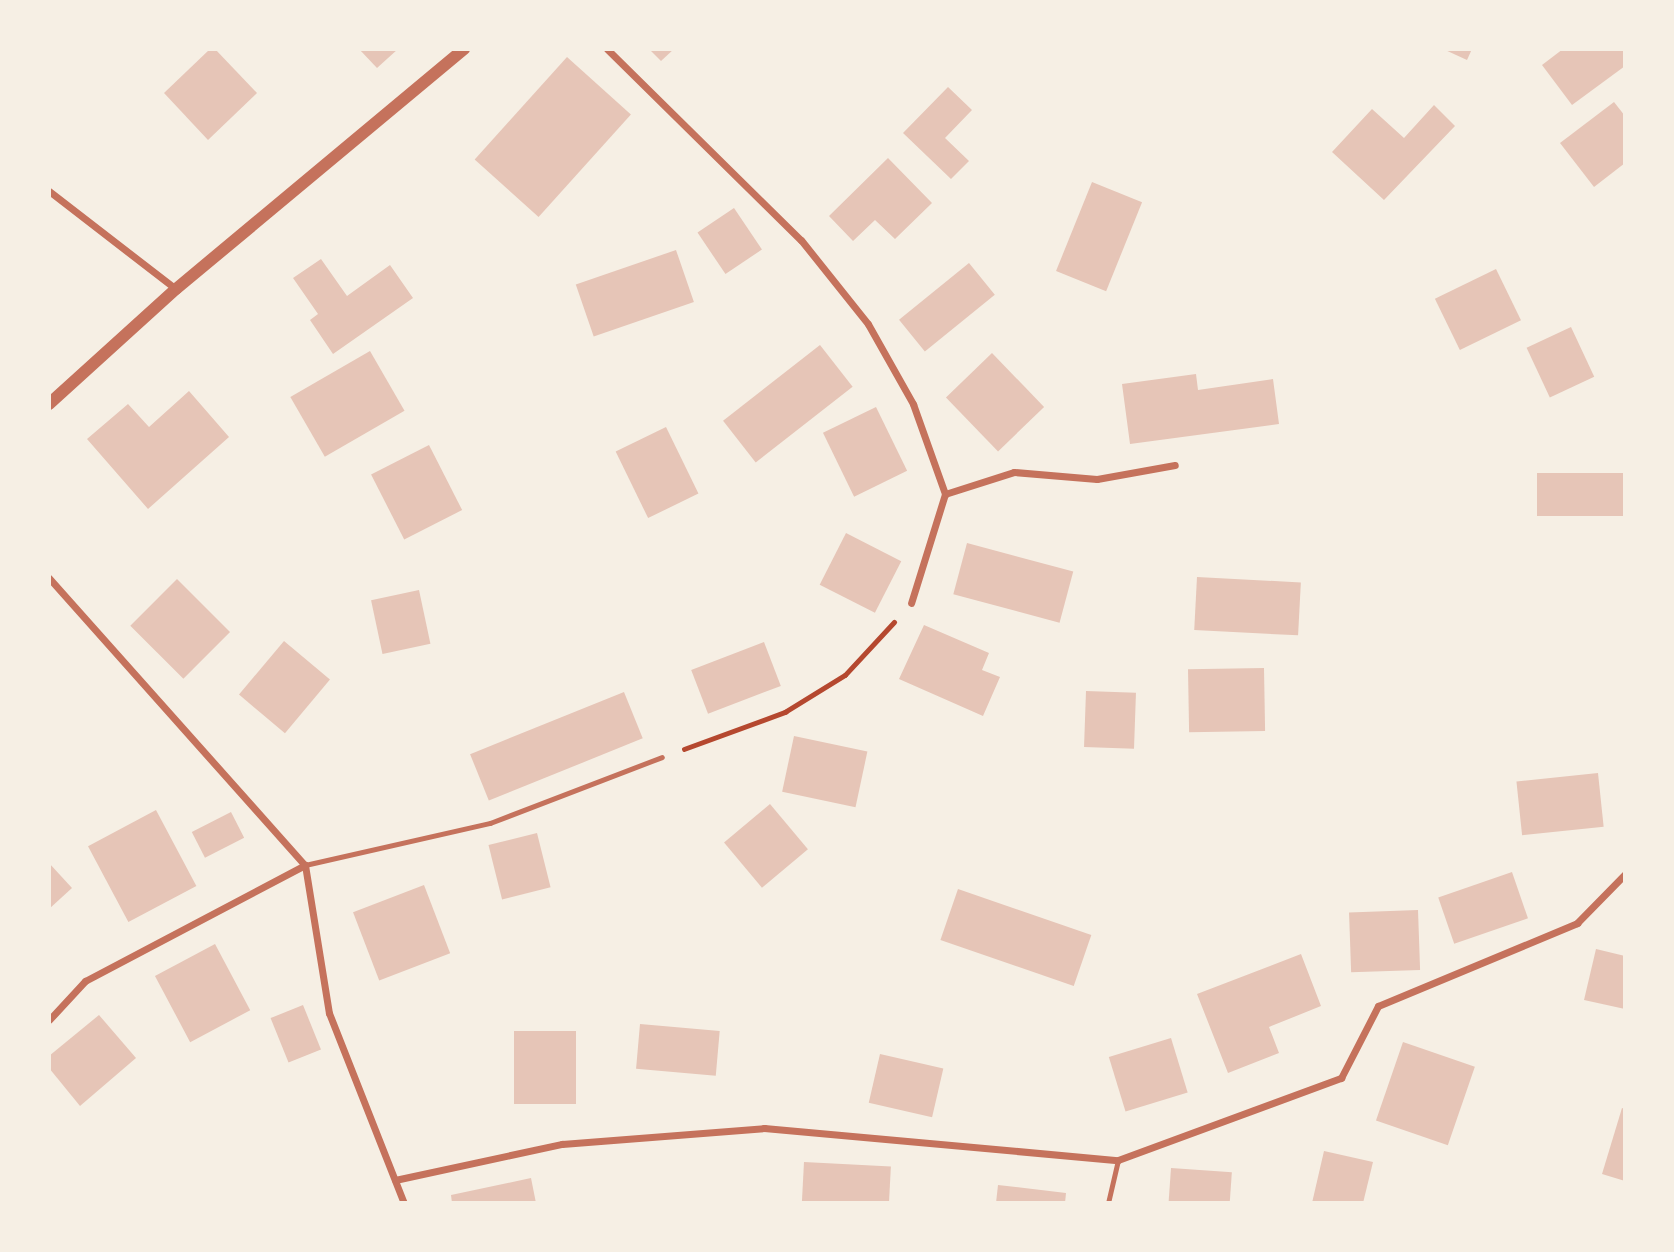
<!DOCTYPE html>
<style>
body{margin:0}
#map{position:relative;width:1674px;height:1252px;overflow:hidden;background:#f6efe4;font-family:Poppins,sans-serif}
div>[style]{position:absolute}
[style*='--x']{left:calc(var(--x)*1px);top:calc(var(--y)*1px);width:calc(var(--w)*1px);rotate:calc(var(--a)*1deg)}
.building>*{inset:0;background:#e6c5b7;transform-origin:0 0}
.path>*{height:4.5px;margin:-2.25px;padding:0 2.25px;transform-origin:2.25px;border-radius:2.25px;background:#b5482f}
.service>*{height:5px;margin:-2.5px;padding:0 2.5px;transform-origin:2.5px;border-radius:2.5px;background:#c5725c}
.minor>*{height:7px;margin:-3.5px;padding:0 3.5px;transform-origin:3.5px;border-radius:3.5px;background:#c5725c}
.tertiary>*{height:12px;margin:-6px;padding:0 6px;transform-origin:6px;border-radius:6px;background:#c5725c}
span{translate:-50% -50%;white-space:nowrap;text-align:center;line-height:1.15;-webkit-text-stroke:5px #f6efe4;paint-order:stroke}
.frame{position:absolute;inset:0;border:51px solid #f6efe4;pointer-events:none}
</style>
<div id="map">
<div class="building">
<div style="clip-path:polygon(210px 49px,215px 49px,257px 93px,208px 140px,164px 93px)"></div>
<div style="clip-path:polygon(359px 49px,398px 49px,377px 68px)"></div>
<div style="clip-path:polygon(649px 49px,674px 49px,661px 61px)"></div>
<div style="clip-path:polygon(1443px 49px,1472px 49px,1467px 60px)"></div>
<div style="clip-path:polygon(1563px 49px,1625px 49px,1625px 66px,1572px 105px,1542px 65px)"></div>
<div style="left:567px;top:57px;width:86px;height:138px;rotate:42deg"></div>
<div style="clip-path:polygon(948px 87px,972px 110px,945px 138px,969px 161px,951px 179px,903px 133px)"></div>
<div style="clip-path:polygon(1614px 102px,1625px 116px,1625px 163px,1594px 187px,1560px 143px)"></div>
<div style="clip-path:polygon(1434px 105px,1455px 126px,1384px 200px,1332px 152px,1372px 109px,1404px 138px)"></div>
<div style="clip-path:polygon(888px 158px,932px 203px,895px 239px,875px 220px,853px 241px,829px 216px)"></div>
<div style="left:1092px;top:182px;width:54px;height:96px;rotate:22deg"></div>
<div style="left:734px;top:208px;width:50px;height:44px;rotate:56deg"></div>
<div style="left:676px;top:250px;width:55px;height:106px;rotate:71deg"></div>
<div style="clip-path:polygon(321px 259px,347px 296px,390px 265px,413px 298px,333px 354px,310px 320px,318px 314px,293px 278px)"></div>
<div style="left:969px;top:263px;width:41px;height:90px;rotate:51deg"></div>
<div style="left:1496px;top:269px;width:57px;height:68px;rotate:64deg"></div>
<div style="left:1571px;top:327px;width:55px;height:49px;rotate:65deg"></div>
<div style="left:820px;top:345px;width:53px;height:123px;rotate:52deg"></div>
<div style="left:370px;top:351px;width:69px;height:92px;rotate:60deg"></div>
<div style="left:992px;top:353px;width:75px;height:64px;rotate:46deg"></div>
<div style="clip-path:polygon(1196px 374px,1198px 390px,1273px 379px,1279px 424px,1130px 444px,1122px 384px)"></div>
<div style="clip-path:polygon(189px 391px,229px 437px,148px 509px,87px 439px,128px 404px,149px 427px)"></div>
<div style="left:876px;top:407px;width:71px;height:59px;rotate:64deg"></div>
<div style="left:666px;top:427px;width:74px;height:56px;rotate:64deg"></div>
<div style="left:429px;top:445px;width:73px;height:65px;rotate:63deg"></div>
<div style="left:1625px;top:473px;width:43px;height:88px;rotate:90deg"></div>
<div style="left:846px;top:533px;width:62px;height:58px;rotate:27deg"></div>
<div style="left:967px;top:543px;width:110px;height:53px;rotate:15deg"></div>
<div style="left:1197px;top:577px;width:104px;height:53px;rotate:3deg"></div>
<div style="left:177px;top:579px;width:75px;height:66px;rotate:45deg"></div>
<div style="left:419px;top:590px;width:55px;height:49px;rotate:78deg"></div>
<div style="clip-path:polygon(924px 625px,989px 653px,982px 670px,1000px 677px,983px 716px,899px 679px)"></div>
<div style="left:284px;top:641px;width:60px;height:70px;rotate:40deg"></div>
<div style="left:764px;top:642px;width:47px;height:78px;rotate:69deg"></div>
<div style="left:1264px;top:668px;width:63px;height:76px;rotate:89deg"></div>
<div style="left:1086px;top:691px;width:50px;height:56px;rotate:2deg"></div>
<div style="left:624px;top:692px;width:50px;height:166px;rotate:68deg"></div>
<div style="left:794px;top:736px;width:75px;height:57px;rotate:12deg"></div>
<div style="left:1598px;top:773px;width:54px;height:82px;rotate:84deg"></div>
<div style="left:770px;top:804px;width:59px;height:60px;rotate:50deg"></div>
<div style="left:156px;top:810px;width:86px;height:77px;rotate:62deg"></div>
<div style="left:231px;top:812px;width:29px;height:44px;rotate:63deg"></div>
<div style="left:537px;top:833px;width:56px;height:50px;rotate:76deg"></div>
<div style="clip-path:polygon(49px 863px,72px 888px,49px 909px)"></div>
<div style="left:1512px;top:872px;width:49px;height:78px;rotate:71deg"></div>
<div style="left:424px;top:885px;width:73px;height:76px;rotate:69deg"></div>
<div style="left:958px;top:889px;width:141px;height:54px;rotate:19deg"></div>
<div style="left:1418px;top:910px;width:60px;height:69px;rotate:88deg"></div>
<div style="left:215px;top:944px;width:75px;height:68px;rotate:62deg"></div>
<div style="clip-path:polygon(1596px 949px,1625px 956px,1625px 1009px,1584px 1000px)"></div>
<div style="clip-path:polygon(1301px 954px,1321px 1006px,1269px 1027px,1279px 1053px,1228px 1073px,1197px 994px)"></div>
<div style="left:303px;top:1005px;width:48px;height:35px;rotate:68deg"></div>
<div style="clip-path:polygon(99px 1015px,136px 1058px,80px 1106px,49px 1068px,49px 1056px)"></div>
<div style="left:640px;top:1024px;width:80px;height:45px;rotate:5deg"></div>
<div style="left:514px;top:1031px;width:62px;height:73px"></div>
<div style="left:1171px;top:1038px;width:57px;height:65px;rotate:73deg"></div>
<div style="left:1403px;top:1042px;width:76px;height:83px;rotate:19deg"></div>
<div style="left:880px;top:1054px;width:65px;height:50px;rotate:13deg"></div>
<div style="clip-path:polygon(1622px 1108px,1625px 1109px,1625px 1181px,1602px 1174px)"></div>
<div style="clip-path:polygon(1324px 1151px,1373px 1162px,1363px 1203px,1312px 1203px)"></div>
<div style="left:804px;top:1162px;width:87px;height:41px;rotate:3deg"></div>
<div style="left:1171px;top:1168px;width:61px;height:35px;rotate:4deg"></div>
<div style="clip-path:polygon(531px 1178px,536px 1203px,452px 1203px,451px 1195px)"></div>
<div style="clip-path:polygon(998px 1185px,1066px 1193px,1065px 1203px,996px 1203px)"></div>
</div>
<div class="path">
<div style="--x:684;--y:749;--w:108;--a:-20.1"></div>
<div style="--x:785;--y:712;--w:70;--a:-31.7"></div>
<div style="--x:845;--y:675;--w:72;--a:-47.2"></div>
</div>
<div class="service">
<div style="--x:305;--y:865;--w:190;--a:-12.8"></div>
<div style="--x:490;--y:823;--w:184;--a:-21"></div>
<div style="--x:1108;--y:1203;--w:44;--a:-76.9"></div>
</div>
<div class="minor">
<div style="--x:607;--y:49;--w:272;--a:44.6"></div>
<div style="--x:801;--y:240;--w:107;--a:51.4"></div>
<div style="--x:868;--y:324;--w:92;--a:60.6"></div>
<div style="--x:913;--y:404;--w:96;--a:70.4"></div>
<div style="--x:945;--y:494;--w:114;--a:107.3"></div>
<div style="--x:49;--y:191;--w:160;--a:37.7"></div>
<div style="--x:945;--y:494;--w:72;--a:-17.7"></div>
<div style="--x:1014;--y:472;--w:83;--a:4.8"></div>
<div style="--x:1097;--y:479;--w:79;--a:-10.2"></div>
<div style="--x:49;--y:578;--w:385;--a:48.3"></div>
<div style="--x:305;--y:865;--w:150;--a:80.8"></div>
<div style="--x:329;--y:1013;--w:204;--a:68.5"></div>
<div style="--x:49;--y:1020;--w:53;--a:-47.3"></div>
<div style="--x:85;--y:981;--w:249;--a:-27.8"></div>
<div style="--x:395;--y:1180;--w:171;--a:-12.2"></div>
<div style="--x:562;--y:1144;--w:203;--a:-4.5"></div>
<div style="--x:764;--y:1128;--w:355;--a:5.2"></div>
<div style="--x:1118;--y:1160;--w:238;--a:-20.2"></div>
<div style="--x:1341;--y:1078;--w:81;--a:-62.8"></div>
<div style="--x:1378;--y:1006;--w:216;--a:-22.6"></div>
<div style="--x:1577;--y:923;--w:69;--a:-45.6"></div>
</div>
<div class="tertiary">
<div style="--x:49;--y:404;--w:171;--a:-42.2"></div>
<div style="--x:176;--y:289;--w:375;--a:-39.8"></div>
</div>
<div class="frame"></div>
</div>
